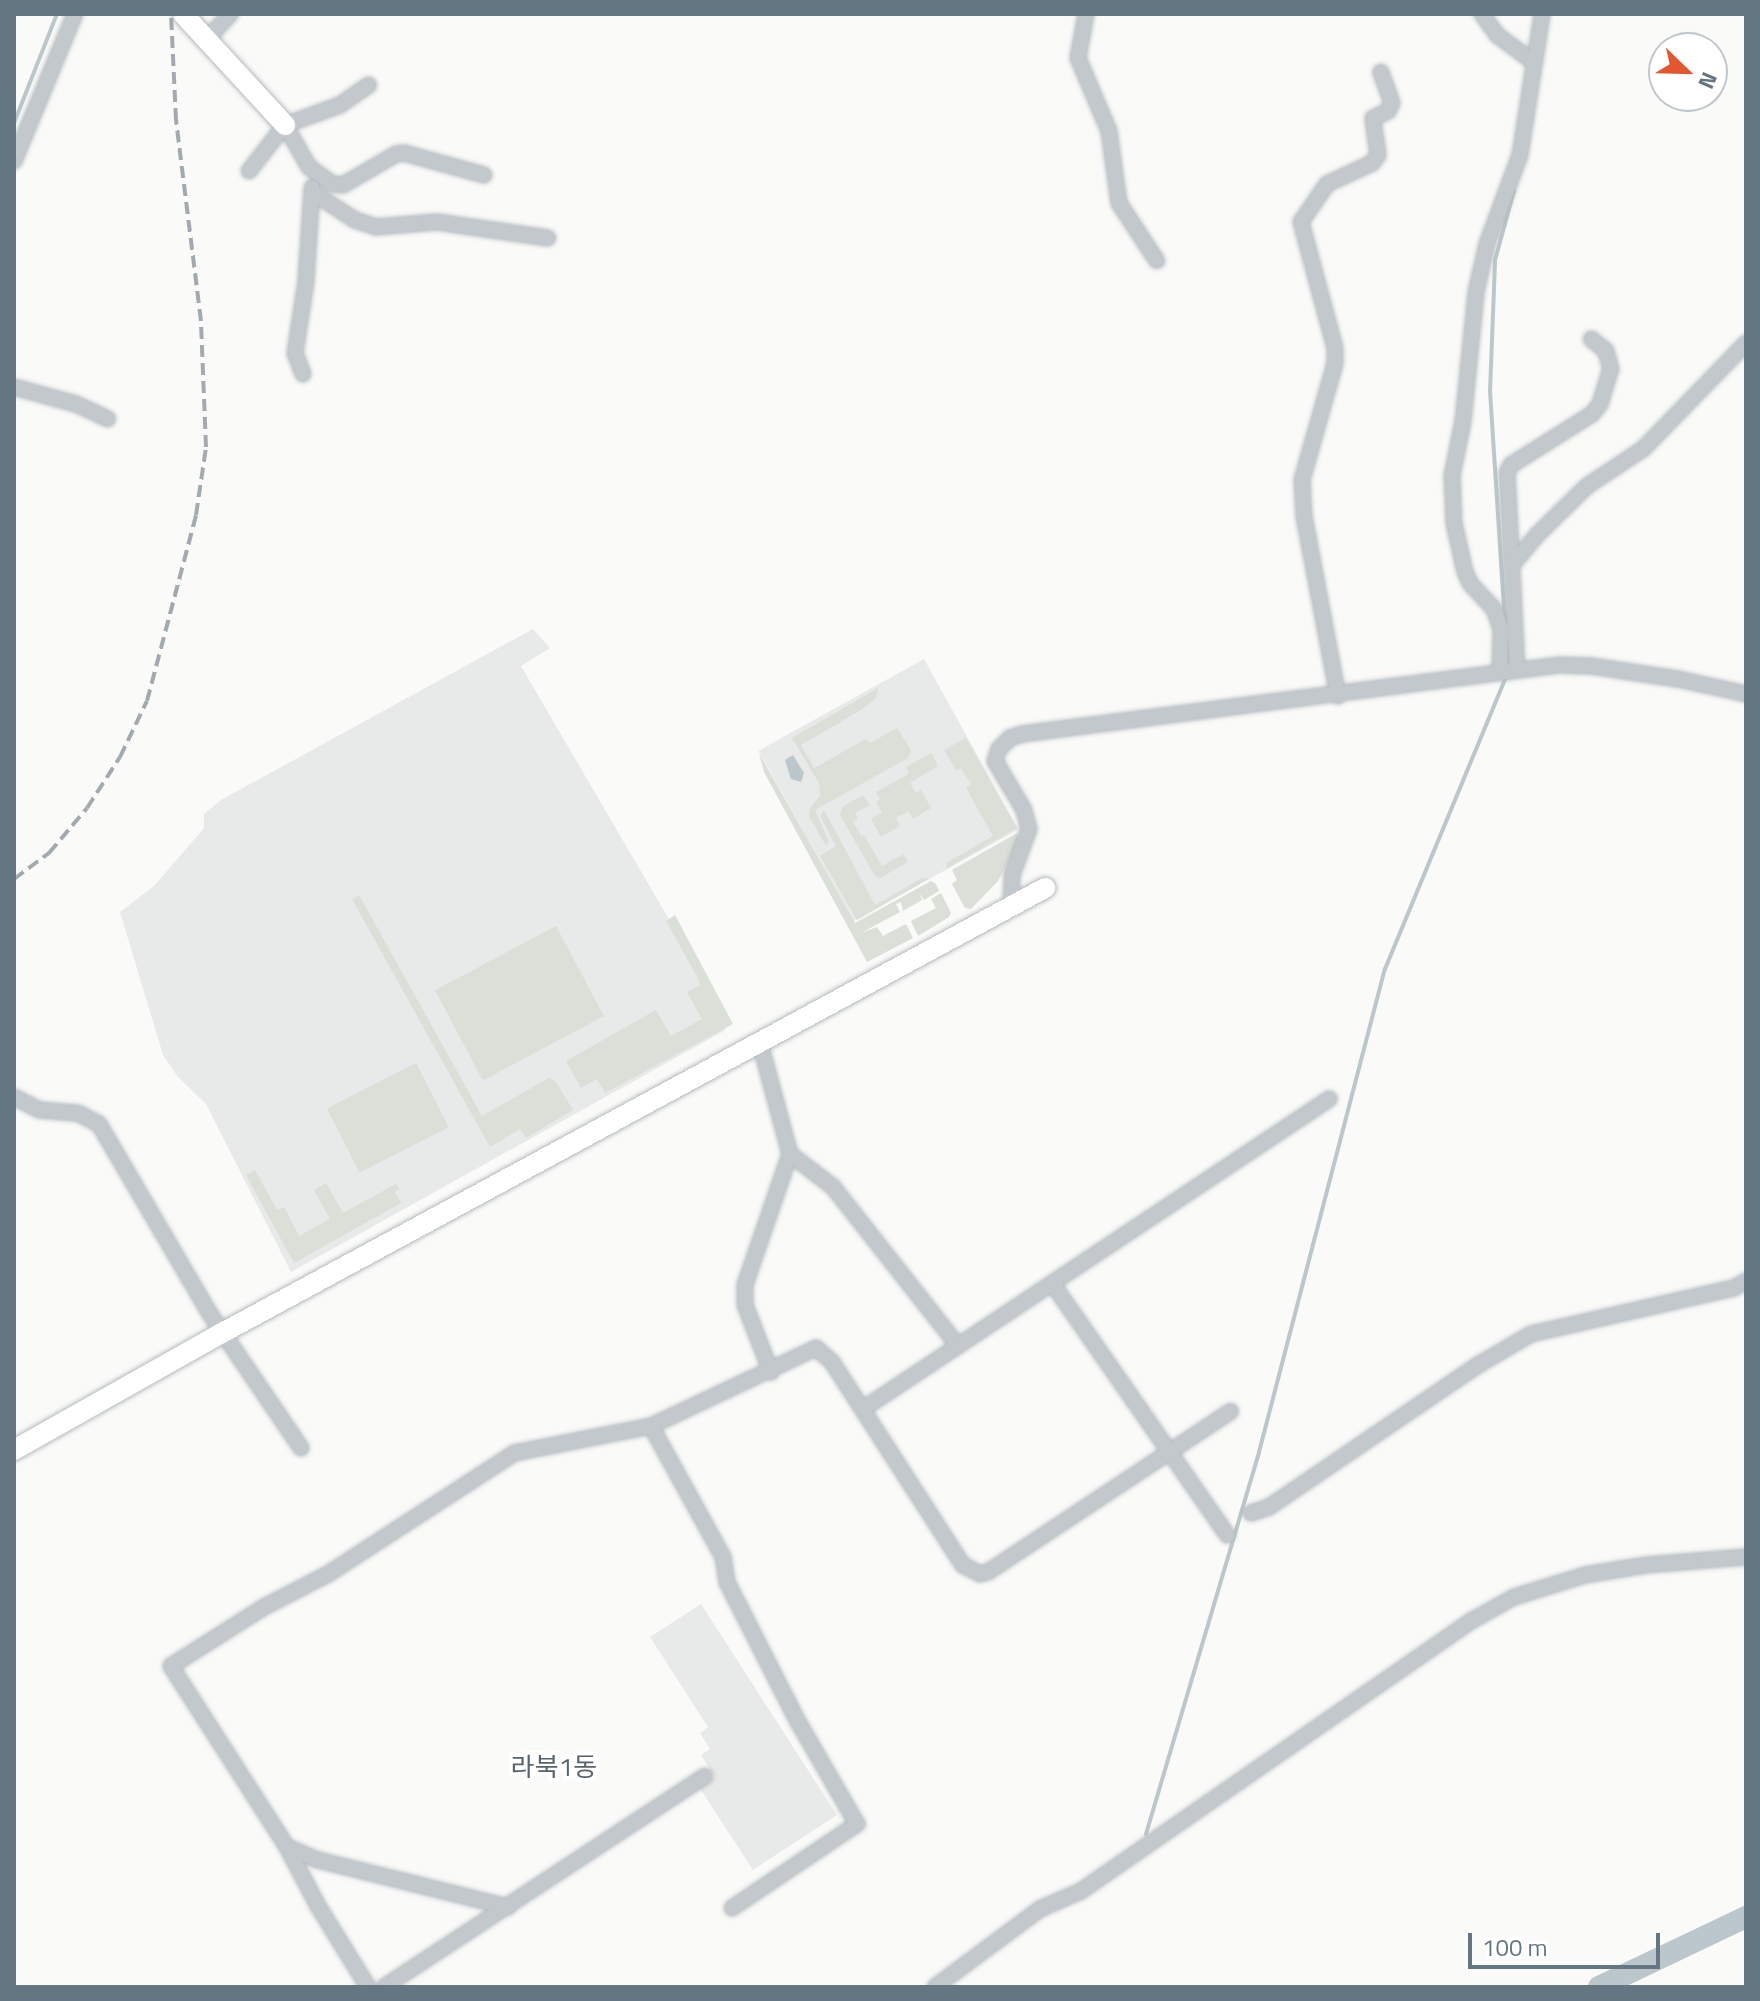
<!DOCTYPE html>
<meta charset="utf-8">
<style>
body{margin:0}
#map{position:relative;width:1760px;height:2001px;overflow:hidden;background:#fafaf8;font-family:"Titillium Web","Noto Sans KR",sans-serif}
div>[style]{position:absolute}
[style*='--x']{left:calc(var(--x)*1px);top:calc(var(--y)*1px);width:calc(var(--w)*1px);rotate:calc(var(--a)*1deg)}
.built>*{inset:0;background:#e8e9e9;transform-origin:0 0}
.green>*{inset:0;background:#dadfd7;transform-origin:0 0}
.water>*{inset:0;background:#bbc7cb}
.stream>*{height:4px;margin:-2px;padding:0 2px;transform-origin:2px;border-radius:2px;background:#bbc7cb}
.river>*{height:22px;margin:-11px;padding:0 11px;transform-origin:11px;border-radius:11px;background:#bbc7cb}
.roads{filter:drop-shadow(0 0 2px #b3babf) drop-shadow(0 0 2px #b3babf)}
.street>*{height:14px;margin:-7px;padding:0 7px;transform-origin:7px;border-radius:7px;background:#c3c8cc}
.secondary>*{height:20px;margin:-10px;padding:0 10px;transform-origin:10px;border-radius:10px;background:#fff}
.rail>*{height:4px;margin-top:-2px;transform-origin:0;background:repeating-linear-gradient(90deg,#a2aab0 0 12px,transparent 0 18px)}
span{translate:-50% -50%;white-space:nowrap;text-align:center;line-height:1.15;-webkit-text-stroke:8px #fff;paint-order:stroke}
.quarter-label{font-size:26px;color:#57646e}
.frame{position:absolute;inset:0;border:16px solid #657683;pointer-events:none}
.north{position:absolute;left:1648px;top:32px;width:80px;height:80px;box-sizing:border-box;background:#fff;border:2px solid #c1c8cd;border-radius:50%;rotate:113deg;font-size:22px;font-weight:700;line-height:32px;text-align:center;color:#657683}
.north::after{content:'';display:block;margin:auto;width:28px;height:36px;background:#e4572e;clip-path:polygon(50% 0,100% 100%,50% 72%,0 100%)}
.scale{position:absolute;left:1468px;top:1933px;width:192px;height:36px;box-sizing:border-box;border:4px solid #657683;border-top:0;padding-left:10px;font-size:24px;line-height:28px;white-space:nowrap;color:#657683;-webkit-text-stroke:6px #fff;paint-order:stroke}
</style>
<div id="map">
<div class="built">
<div style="clip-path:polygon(533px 629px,550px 648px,521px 666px,729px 1022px,724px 1031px,291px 1272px,206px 1104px,178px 1077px,163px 1055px,120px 912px,154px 886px,204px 828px,204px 814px,221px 800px)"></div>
<div style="left:924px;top:659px;width:195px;height:189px;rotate:61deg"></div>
<div style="clip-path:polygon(701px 1604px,837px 1815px,753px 1870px,699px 1787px,715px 1777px,701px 1755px,710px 1749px,700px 1733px,708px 1727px,650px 1637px)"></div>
</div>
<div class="green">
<div style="clip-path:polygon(878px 688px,876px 698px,861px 710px,801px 745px,814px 768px,866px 739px,870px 743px,897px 728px,911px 750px,908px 758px,815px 810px,829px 842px,826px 846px,809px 816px,810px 808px,820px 796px,819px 783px,792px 738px)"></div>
<div style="clip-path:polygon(966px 738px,1017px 828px,946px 869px,948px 862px,993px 836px,966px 788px,971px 784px,961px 768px,956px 770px,944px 750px)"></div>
<div style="clip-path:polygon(759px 753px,855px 923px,931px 881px,936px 884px,939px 891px,924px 900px,919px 893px,922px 900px,903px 911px,901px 902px,896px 904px,900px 912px,861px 933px,877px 927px,883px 936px,906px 924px,913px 938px,867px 962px,764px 772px)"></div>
<div style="clip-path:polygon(931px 753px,938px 766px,910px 783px,916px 793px,921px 790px,931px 808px,913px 819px,909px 811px,896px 818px,900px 826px,881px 837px,871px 819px,882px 812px,876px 802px,880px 799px,876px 792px,909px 774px,906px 767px)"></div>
<div style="clip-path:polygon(863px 795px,870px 805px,855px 813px,858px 819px,853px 822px,861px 836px,864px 835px,882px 866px,904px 854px,908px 862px,880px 878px,875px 876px,840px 815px,842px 807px)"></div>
<div style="clip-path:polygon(824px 810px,875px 905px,922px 878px,930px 878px,857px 920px,820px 856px,836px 846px,820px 816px)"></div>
<div style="clip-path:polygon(1017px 833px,1019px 842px,998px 881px,971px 909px,965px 908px,952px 884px,957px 880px,952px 870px)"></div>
<div style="clip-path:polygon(941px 893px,951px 913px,949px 917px,918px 936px,911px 921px,936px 908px,931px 899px)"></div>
<div style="clip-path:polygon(359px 895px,482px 1116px,549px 1078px,556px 1082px,573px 1110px,526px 1138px,520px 1129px,490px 1147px,352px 899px)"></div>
<div style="clip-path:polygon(675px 915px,733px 1024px,605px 1093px,597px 1079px,581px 1088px,566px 1061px,656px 1010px,671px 1036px,702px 1019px,687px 992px,700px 985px,699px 980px,666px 921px)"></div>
<div style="left:556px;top:926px;width:102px;height:137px;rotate:62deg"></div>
<div style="left:416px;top:1063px;width:72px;height:100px;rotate:63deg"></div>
<div style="clip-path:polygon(255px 1170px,277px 1210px,284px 1207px,299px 1236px,330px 1219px,314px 1190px,326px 1183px,343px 1213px,396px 1184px,399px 1189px,395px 1192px,401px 1203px,294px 1263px,246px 1175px)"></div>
</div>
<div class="water">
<div style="clip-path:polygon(793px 755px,804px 773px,801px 782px,791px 779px,785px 760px)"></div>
</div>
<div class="stream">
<div style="--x:14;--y:123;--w:117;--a:-68.5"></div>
<div style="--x:1505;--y:623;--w:231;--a:-93.7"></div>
<div style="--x:1490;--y:392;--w:132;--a:-87.8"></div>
<div style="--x:1495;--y:260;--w:72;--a:-74.6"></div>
<div style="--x:1146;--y:1834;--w:398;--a:-73.5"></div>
<div style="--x:1259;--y:1452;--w:499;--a:-75.4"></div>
<div style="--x:1385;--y:969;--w:314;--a:-67.5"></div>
</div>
<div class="river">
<div style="--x:1599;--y:1987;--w:163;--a:-25.5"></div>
</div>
<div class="roads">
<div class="street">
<div style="--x:1086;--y:14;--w:45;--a:100.3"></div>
<div style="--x:1078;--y:58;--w:79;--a:67"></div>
<div style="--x:1109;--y:131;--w:73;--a:82.1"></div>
<div style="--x:1119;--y:203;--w:69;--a:56.8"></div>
<div style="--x:1482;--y:14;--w:26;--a:54"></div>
<div style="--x:1497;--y:35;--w:44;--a:36.6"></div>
<div style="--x:208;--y:38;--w:33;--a:-47"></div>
<div style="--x:285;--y:125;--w:48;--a:60.3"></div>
<div style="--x:309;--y:167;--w:29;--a:36"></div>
<div style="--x:332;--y:184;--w:11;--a:5"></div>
<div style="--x:343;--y:185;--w:61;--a:-30.3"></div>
<div style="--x:396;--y:154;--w:8;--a:-7"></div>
<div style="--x:404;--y:153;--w:83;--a:15.4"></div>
<div style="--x:14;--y:161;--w:159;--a:-67.5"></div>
<div style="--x:249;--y:171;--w:58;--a:-52"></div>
<div style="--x:285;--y:125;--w:59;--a:-20"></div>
<div style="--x:340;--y:105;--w:35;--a:-35"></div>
<div style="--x:312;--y:192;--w:51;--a:33.1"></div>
<div style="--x:355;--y:220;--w:22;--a:18"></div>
<div style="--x:376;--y:227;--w:61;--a:-4.7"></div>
<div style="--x:437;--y:222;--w:112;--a:8.2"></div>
<div style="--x:303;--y:374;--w:22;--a:-111"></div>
<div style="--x:295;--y:353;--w:73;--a:-81.3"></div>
<div style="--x:306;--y:281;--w:94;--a:-86.3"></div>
<div style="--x:14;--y:387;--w:64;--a:15.3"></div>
<div style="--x:76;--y:404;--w:35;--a:25"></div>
<div style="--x:1512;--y:565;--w:39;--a:-50"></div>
<div style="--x:1537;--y:535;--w:70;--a:-44.4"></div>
<div style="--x:1587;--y:486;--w:67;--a:-33.5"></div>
<div style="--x:1643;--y:449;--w:148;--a:-45.8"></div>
<div style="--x:1517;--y:669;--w:196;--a:-92.9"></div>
<div style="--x:1507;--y:473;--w:9;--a:-63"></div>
<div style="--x:1511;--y:465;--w:96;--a:-32.2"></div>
<div style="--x:1592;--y:414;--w:13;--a:-51"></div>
<div style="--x:1600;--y:404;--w:37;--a:-73"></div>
<div style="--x:1611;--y:369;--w:19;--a:-106"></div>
<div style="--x:1606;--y:351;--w:19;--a:-141"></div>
<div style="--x:1500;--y:671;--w:42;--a:-88.6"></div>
<div style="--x:1501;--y:629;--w:21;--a:-109"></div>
<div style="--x:1494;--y:609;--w:35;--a:-133"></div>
<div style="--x:1470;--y:583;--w:12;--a:-114"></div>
<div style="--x:1465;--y:572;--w:50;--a:-102.7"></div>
<div style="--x:1454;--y:523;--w:47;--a:-92.4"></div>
<div style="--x:1452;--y:476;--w:56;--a:-78.7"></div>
<div style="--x:1463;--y:421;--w:130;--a:-84.2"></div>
<div style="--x:1476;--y:292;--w:49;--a:-77.1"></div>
<div style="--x:1487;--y:244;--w:95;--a:-69.7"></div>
<div style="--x:1520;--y:155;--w:143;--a:-81.1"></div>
<div style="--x:1338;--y:696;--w:183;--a:-100.7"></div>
<div style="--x:1304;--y:516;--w:36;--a:-93"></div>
<div style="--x:1302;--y:480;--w:122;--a:-74.2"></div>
<div style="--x:1335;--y:363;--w:15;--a:-90"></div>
<div style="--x:1335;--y:348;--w:131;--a:-105.1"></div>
<div style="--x:1301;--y:222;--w:46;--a:-55.6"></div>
<div style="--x:1327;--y:184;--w:50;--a:-25"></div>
<div style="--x:1372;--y:163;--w:10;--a:-53"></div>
<div style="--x:1378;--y:155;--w:37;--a:-98"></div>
<div style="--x:1373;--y:118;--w:17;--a:-25"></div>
<div style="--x:1388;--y:111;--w:9;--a:-63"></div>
<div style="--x:1392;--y:103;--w:33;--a:-110"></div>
<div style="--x:1011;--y:907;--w:32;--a:-88"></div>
<div style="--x:1012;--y:875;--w:49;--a:-69.7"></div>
<div style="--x:1029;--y:829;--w:20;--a:-105"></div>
<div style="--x:1024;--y:810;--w:57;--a:-120.6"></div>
<div style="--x:995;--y:761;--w:13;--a:-72"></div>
<div style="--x:999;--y:749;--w:16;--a:-45"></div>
<div style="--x:1010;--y:738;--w:13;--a:-18"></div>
<div style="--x:1022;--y:734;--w:541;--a:-7.32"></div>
<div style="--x:1559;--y:665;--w:32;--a:2"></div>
<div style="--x:1591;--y:666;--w:88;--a:8.5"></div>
<div style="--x:1678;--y:679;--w:70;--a:12.4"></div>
<div style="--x:760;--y:1043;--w:115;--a:74.9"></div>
<div style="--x:790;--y:1154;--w:139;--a:109"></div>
<div style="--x:745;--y:1285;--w:20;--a:90"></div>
<div style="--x:745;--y:1305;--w:72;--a:68.8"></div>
<div style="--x:14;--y:1097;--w:29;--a:27"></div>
<div style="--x:40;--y:1110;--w:38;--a:5"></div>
<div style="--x:78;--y:1113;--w:24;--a:28"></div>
<div style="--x:99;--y:1124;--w:220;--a:59.7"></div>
<div style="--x:210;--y:1314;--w:162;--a:55.8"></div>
<div style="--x:790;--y:1154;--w:54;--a:37.5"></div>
<div style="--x:833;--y:1187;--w:202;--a:51.8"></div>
<div style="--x:1052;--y:1283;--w:307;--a:55.2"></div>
<div style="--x:863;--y:1409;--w:560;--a:-33.63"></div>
<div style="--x:1251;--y:1513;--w:19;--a:-18"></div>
<div style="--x:1269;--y:1507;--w:253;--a:-34.2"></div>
<div style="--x:1478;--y:1365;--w:61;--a:-30.3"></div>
<div style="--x:1531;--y:1334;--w:208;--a:-12.8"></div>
<div style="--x:1734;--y:1288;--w:14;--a:-30"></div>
<div style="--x:287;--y:1847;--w:34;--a:23"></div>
<div style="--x:318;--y:1860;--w:196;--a:13.9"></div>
<div style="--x:732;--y:1908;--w:151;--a:-33.9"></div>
<div style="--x:857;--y:1824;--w:118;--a:-120"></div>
<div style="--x:798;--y:1722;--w:157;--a:-116.9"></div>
<div style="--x:727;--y:1582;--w:25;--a:-99"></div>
<div style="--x:723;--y:1557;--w:149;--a:-118.8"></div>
<div style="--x:651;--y:1426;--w:183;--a:-25.3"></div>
<div style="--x:816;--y:1348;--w:21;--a:41"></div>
<div style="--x:832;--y:1362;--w:242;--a:57.2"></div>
<div style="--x:963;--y:1565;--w:19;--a:28"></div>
<div style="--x:980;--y:1574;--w:8;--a:-14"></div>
<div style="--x:988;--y:1572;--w:291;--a:-33.5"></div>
<div style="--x:368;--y:1987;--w:95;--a:-121.7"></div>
<div style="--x:318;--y:1906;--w:67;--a:-117.7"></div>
<div style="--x:287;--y:1847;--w:215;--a:-122.7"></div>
<div style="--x:171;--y:1666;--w:110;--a:-32.4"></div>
<div style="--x:264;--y:1607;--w:72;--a:-27.3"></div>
<div style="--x:328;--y:1574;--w:222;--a:-33"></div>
<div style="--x:514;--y:1453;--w:140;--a:-11.1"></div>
<div style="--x:384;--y:1987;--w:384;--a:-33.3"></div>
<div style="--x:935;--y:1987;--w:131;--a:-36.6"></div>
<div style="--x:1040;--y:1909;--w:45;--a:-23.7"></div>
<div style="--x:1081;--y:1891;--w:477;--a:-34.7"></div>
<div style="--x:1473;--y:1620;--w:47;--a:-29.3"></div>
<div style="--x:1514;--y:1597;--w:74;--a:-17.2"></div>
<div style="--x:1585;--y:1575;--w:62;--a:-9.3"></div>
<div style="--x:1646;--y:1565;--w:100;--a:-4.6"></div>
</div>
<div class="secondary">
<div style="--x:183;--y:14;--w:151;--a:47.4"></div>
<div style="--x:14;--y:1450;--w:239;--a:-29.4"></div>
<div style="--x:222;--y:1333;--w:936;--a:-28.4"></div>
</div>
</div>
<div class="rail">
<div style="--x:14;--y:879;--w:44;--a:-36.6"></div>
<div style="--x:49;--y:853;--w:59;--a:-49.8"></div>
<div style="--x:87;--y:808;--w:61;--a:-57.1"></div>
<div style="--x:120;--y:757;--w:62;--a:-64.3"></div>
<div style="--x:147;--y:701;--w:192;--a:-75.2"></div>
<div style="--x:196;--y:515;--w:69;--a:-81.6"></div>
<div style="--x:206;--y:447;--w:126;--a:-92.3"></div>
<div style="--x:201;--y:321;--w:203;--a:-97.1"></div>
<div style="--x:176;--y:120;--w:106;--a:-92.7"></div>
</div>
<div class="quarter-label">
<span style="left:554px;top:1767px">라북1동</span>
</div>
<div class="frame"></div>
<div class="north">N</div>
<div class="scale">100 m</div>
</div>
